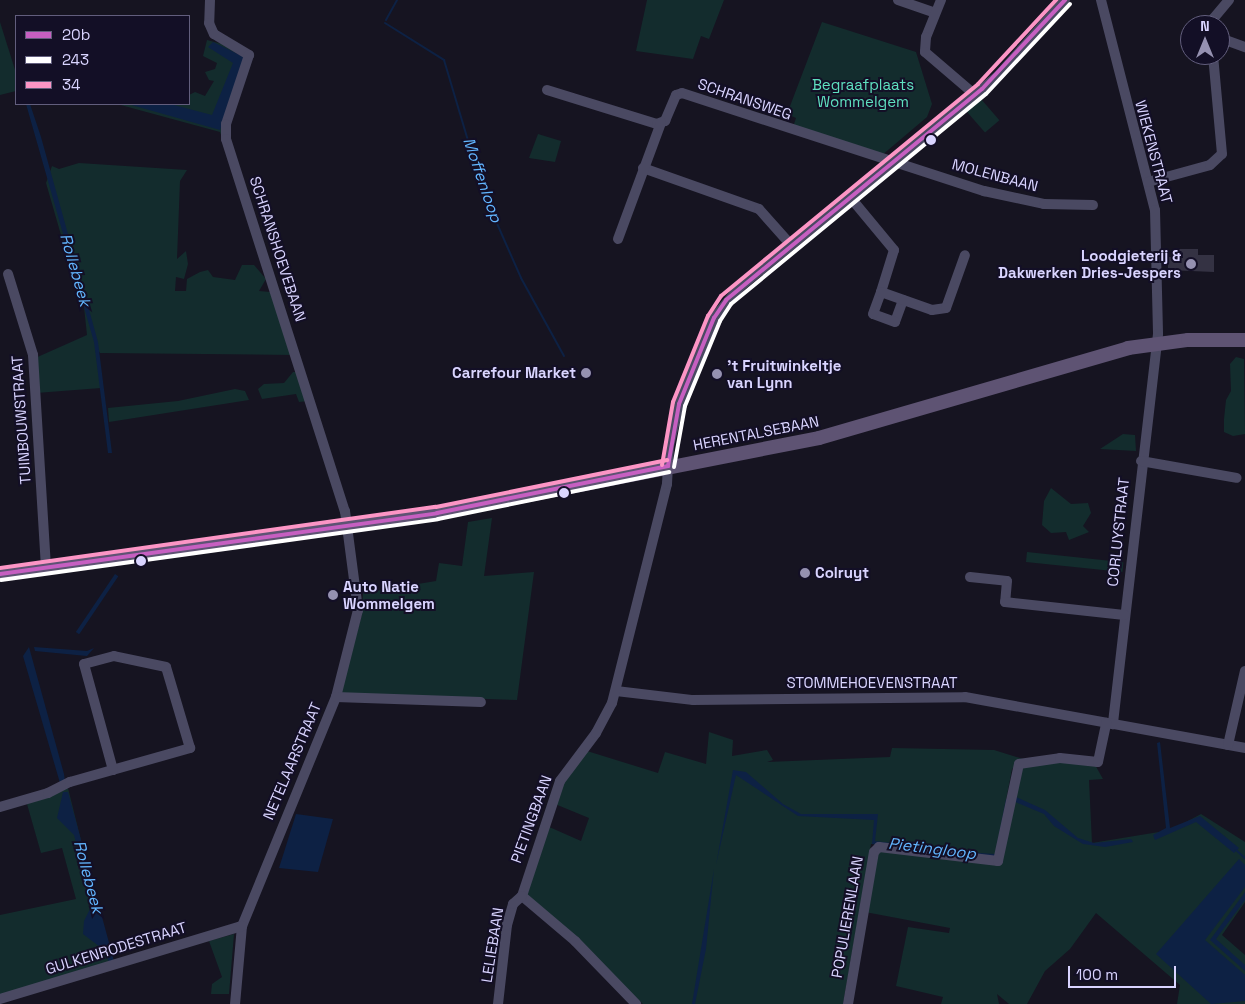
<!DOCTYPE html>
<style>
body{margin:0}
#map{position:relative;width:1245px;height:1004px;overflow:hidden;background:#161421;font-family:"Space Grotesk",sans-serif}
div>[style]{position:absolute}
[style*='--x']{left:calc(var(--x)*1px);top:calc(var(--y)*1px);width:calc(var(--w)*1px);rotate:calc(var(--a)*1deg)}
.green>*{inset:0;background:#132c2d;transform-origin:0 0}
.water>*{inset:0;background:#0d2144;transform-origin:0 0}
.stream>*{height:2px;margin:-1px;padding:0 1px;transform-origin:1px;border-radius:1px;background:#0d2144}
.building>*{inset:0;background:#343243}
.minor>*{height:10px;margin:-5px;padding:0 5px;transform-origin:5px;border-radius:5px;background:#4a4962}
.major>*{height:14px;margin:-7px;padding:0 7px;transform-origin:7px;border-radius:7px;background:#5e5373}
.bus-1>*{height:4px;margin:-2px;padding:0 2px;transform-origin:2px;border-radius:2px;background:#c65fc1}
.bus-2>*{height:4px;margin:-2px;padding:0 2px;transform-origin:2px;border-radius:2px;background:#fff}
.bus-3>*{height:4px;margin:-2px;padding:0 2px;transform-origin:2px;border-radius:2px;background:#fc95c5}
.dots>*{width:14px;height:14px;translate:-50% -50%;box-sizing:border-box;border:2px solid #130f26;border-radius:50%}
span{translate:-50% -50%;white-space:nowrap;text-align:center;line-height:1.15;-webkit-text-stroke:4px #130f26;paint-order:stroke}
.park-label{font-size:15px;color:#5fe0c0}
.street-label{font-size:15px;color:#d9d4ff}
.poi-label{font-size:15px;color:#d9d4ff;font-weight:700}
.right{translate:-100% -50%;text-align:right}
.left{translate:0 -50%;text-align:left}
.water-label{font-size:16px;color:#62b6ff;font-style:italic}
.legend{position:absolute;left:15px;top:15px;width:175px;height:90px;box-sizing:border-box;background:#130f26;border:1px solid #625e7d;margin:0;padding:6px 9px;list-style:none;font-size:15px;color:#d9d4ff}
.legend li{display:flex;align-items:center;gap:10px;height:25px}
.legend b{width:25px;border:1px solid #625e7d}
.north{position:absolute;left:1180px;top:15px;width:50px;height:50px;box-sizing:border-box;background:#130f26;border:1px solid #625e7d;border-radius:50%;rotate:0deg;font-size:14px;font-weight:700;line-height:20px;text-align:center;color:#d9d4ff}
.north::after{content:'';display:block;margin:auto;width:18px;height:22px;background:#9591b1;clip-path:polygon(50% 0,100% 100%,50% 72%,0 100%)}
.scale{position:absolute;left:1068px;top:966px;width:108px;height:22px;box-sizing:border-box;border:2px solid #d9d4ff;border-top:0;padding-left:6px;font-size:15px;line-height:18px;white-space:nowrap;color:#d9d4ff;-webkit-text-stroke:4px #130f26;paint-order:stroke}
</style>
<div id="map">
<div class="green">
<div style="clip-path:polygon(647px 0,724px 0,709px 39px,701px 36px,693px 59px,636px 51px)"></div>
<div style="clip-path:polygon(0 22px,16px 73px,16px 91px,0 95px)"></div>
<div style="clip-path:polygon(822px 22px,916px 52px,932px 104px,927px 117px,881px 156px,793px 127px,796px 118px,787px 114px)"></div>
<div style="clip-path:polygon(207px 40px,237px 48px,222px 130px,234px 173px,220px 132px,117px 104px,189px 104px,189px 95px,195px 92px,205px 96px,214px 81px,209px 80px,205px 72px,215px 69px,217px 63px,203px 56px)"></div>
<div style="left:981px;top:99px;width:28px;height:19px;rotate:49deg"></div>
<div style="clip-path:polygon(538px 134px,561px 141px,555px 162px,529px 158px)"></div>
<div style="clip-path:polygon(79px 163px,187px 170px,180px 181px,177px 259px,186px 251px,188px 264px,184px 279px,176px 277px,175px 291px,186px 291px,187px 279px,200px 272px,208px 270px,213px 277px,235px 280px,242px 265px,254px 265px,266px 279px,259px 291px,270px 292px,294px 355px,100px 353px,95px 346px,101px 388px,36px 393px,33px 359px,87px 335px,83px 298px,78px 294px,46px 183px,52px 166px,59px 169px)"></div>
<div style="clip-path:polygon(1236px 357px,1244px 359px,1245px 434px,1233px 436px,1224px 432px,1224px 419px,1226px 400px,1231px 391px,1230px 364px)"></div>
<div style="clip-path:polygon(293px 372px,298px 372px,308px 401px,299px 402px,296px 394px,262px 399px,258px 389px,264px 384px,284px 383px)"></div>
<div style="clip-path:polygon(235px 389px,245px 391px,249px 400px,109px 422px,108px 408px,178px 401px)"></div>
<div style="clip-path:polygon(1123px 434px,1135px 435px,1136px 451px,1100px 449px)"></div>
<div style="clip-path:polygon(1051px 488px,1071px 504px,1088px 503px,1091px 513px,1083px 526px,1089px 532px,1069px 540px,1066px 532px,1051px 533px,1042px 525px,1044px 501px)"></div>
<div style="clip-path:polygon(492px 518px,484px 576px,534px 572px,517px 700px,340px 694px,362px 614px,363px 593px,436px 581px,439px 563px,462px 566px,468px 522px)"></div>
<div style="left:1027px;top:552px;width:97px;height:10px;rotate:6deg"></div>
<div style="clip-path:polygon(709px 732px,733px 740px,732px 756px,767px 750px,773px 760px,767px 762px,890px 757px,892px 748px,994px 750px,1023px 759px,1012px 769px,995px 858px,871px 844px,843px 1004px,643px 1004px,527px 896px,547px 826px,581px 841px,589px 818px,555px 804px,564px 783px,587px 751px,658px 773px,665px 752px,706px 764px)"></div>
<div style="clip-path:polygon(1028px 763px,1094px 763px,1103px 779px,1089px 780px,1092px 843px,1171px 830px,1201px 814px,1245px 842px,1245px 902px,1222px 935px,1245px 955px,1245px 1004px,1177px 1004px,1180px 985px,1096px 913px,1070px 949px,1045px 971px,1027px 1004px,1009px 1004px,997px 994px,999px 1004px,941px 1004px,943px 997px,896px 986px,908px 927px,949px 933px,950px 928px,865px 912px,876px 856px,881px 851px,993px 863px,1016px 776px)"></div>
<div style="clip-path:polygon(68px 788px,112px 965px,0 999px,0 915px,76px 899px,62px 848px,41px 853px,27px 804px)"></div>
<div style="clip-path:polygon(234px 934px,229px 994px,211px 994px,212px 984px,222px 977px,209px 941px)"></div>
</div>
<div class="water">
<div style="clip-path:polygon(213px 42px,244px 57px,220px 130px,128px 104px,170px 104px,212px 115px,233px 63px,208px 47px)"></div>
<div style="clip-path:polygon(26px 104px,30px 104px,41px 137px,98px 342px,112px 453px,108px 453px,94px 342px)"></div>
<div style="left:115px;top:574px;width:4px;height:70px;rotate:34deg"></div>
<div style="clip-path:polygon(29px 647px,64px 774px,65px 781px,60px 783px,23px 656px)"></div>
<div style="clip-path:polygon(34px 647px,87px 651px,94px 648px,87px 656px,35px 651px)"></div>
<div style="clip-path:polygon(1160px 742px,1170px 828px,1200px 816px,1239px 848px,1234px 853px,1196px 822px,1155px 840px,1153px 835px,1166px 828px,1157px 743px)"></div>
<div style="clip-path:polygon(733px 770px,746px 772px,783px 804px,801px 814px,878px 814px,875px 841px,966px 852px,995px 854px,1006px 799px,1009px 799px,997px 855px,994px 857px,872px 844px,874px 820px,798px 816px,736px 775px,716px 865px)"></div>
<div style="clip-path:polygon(63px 792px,68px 792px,114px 961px,109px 962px,104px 950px,83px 934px,84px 921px,93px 903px,74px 835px,57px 818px)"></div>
<div style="clip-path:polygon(1016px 797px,1045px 810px,1078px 838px,1094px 843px,1131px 839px,1133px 842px,1105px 847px,1083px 844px,1054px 826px,1044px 814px,1013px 801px)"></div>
<div style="clip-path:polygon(296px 814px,333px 819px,318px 872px,279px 868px)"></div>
<div style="clip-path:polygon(1239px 859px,1245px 865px,1245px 887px,1205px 940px,1245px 975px,1245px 1001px,1211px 1004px,1156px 954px)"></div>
<div style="clip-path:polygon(714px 869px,706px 949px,695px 1004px,692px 1004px)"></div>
<div style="clip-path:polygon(1245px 892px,1245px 900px,1216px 939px,1245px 965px,1245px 971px,1210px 940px)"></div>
</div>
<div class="stream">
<div style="--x:386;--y:20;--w:23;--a:-61"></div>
<div style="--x:385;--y:23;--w:70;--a:32.1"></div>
<div style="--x:444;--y:60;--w:140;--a:73.4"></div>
<div style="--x:484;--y:194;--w:92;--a:66.2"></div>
<div style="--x:521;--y:278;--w:89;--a:61.1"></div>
<div style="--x:1236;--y:850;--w:12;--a:42"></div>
</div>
<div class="building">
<div style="clip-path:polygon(1177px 249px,1198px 249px,1198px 255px,1214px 255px,1214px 272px,1168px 270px,1168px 257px,1177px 257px)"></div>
</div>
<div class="minor">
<div style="--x:210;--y:0;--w:23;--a:92"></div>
<div style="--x:209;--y:23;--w:12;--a:66"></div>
<div style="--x:214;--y:34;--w:41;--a:31"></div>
<div style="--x:249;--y:55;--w:73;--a:108.4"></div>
<div style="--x:226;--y:124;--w:15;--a:90"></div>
<div style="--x:226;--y:139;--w:391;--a:72.3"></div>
<div style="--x:345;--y:511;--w:100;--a:82.5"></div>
<div style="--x:358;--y:610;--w:90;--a:104.2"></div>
<div style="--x:336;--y:697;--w:248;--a:112.3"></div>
<div style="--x:242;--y:926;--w:78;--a:95.1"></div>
<div style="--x:898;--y:0;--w:39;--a:19"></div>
<div style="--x:941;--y:0;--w:40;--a:112"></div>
<div style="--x:926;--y:37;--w:15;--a:94"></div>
<div style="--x:925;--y:52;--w:65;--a:40.6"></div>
<div style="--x:1101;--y:0;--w:217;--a:75.6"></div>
<div style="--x:1155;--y:210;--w:124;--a:88.6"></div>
<div style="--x:1158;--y:334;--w:393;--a:96.6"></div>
<div style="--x:1212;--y:25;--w:6;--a:-81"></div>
<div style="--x:1213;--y:19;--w:25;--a:-50"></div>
<div style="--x:1220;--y:38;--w:27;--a:20"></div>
<div style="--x:547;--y:90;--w:115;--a:17.2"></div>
<div style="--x:657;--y:124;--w:9;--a:-21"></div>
<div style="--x:665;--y:121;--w:28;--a:-67"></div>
<div style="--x:676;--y:95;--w:6;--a:-18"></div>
<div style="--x:682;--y:93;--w:318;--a:18"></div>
<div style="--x:984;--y:191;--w:61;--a:12.2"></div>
<div style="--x:1044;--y:204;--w:49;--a:1.2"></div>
<div style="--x:643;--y:168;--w:123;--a:19.5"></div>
<div style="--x:759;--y:209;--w:48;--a:48.4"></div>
<div style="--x:1148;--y:182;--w:64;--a:-15.3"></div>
<div style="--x:1210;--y:165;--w:16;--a:-43"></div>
<div style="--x:1222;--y:154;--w:99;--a:-95.2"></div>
<div style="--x:850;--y:197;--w:69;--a:50.3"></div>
<div style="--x:894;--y:250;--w:44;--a:107.2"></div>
<div style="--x:618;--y:239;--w:124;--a:-69.7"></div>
<div style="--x:8;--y:274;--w:85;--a:72.8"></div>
<div style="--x:33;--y:355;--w:213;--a:86.5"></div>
<div style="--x:903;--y:300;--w:23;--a:110"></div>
<div style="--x:895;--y:322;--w:23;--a:-160"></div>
<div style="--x:873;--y:314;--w:23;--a:-70"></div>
<div style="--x:881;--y:292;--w:54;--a:19.4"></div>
<div style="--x:932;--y:310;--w:14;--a:-8"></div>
<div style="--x:946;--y:308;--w:56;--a:-70.3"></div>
<div style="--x:1141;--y:461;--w:97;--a:10"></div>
<div style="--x:970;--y:577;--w:37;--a:6"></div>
<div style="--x:1007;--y:581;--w:21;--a:95"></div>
<div style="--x:1005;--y:602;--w:120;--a:6.2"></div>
<div style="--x:616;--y:691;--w:78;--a:6.7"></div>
<div style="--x:693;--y:700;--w:272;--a:-0.6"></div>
<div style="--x:965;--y:697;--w:285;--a:10.3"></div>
<div style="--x:336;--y:697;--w:145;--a:2"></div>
<div style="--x:1228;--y:745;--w:76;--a:-77.1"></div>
<div style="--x:0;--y:807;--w:50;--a:-16.3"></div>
<div style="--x:48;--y:793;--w:25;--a:-27"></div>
<div style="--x:70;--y:782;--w:125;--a:-15.8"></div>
<div style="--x:190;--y:748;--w:84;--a:-106.5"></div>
<div style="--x:166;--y:667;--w:53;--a:-168.1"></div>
<div style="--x:114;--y:656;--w:31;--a:165"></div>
<div style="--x:84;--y:664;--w:110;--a:74.7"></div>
<div style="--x:522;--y:896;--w:121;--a:-71.7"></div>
<div style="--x:560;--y:781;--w:60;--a:-53.1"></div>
<div style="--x:596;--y:733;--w:34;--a:-62"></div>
<div style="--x:612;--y:703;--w:226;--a:-75.9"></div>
<div style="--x:667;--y:484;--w:38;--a:-87"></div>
<div style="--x:669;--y:446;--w:43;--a:-76.6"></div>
<div style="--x:679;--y:404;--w:93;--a:-67.9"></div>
<div style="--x:714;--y:318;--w:40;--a:-50"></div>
<div style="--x:740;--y:287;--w:335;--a:-39.3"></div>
<div style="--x:999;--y:75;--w:100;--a:-48.7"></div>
<div style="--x:522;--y:896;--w:70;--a:40.3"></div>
<div style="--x:575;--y:941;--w:88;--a:45.9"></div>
<div style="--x:0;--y:999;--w:253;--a:-16.8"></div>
<div style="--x:498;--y:1004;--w:80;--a:-83.5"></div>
<div style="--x:507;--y:925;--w:22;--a:-74"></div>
<div style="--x:513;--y:904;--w:12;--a:-42"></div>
<div style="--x:848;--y:1004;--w:154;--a:-80.3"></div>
<div style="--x:874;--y:852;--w:7;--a:-45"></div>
<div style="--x:879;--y:847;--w:120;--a:6.7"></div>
<div style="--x:998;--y:861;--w:99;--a:-77.8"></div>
<div style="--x:1019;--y:764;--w:41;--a:-8.3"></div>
<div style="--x:1060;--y:758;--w:38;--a:6"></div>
<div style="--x:1098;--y:762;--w:40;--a:-78"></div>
</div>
<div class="major">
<div style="--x:0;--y:574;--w:441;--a:-7.9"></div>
<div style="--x:437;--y:513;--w:389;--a:-11.1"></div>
<div style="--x:819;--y:438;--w:322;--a:-16.2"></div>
<div style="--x:1128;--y:348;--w:61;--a:-7.6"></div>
<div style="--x:1188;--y:340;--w:57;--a:0"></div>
</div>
<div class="bus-1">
<div style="--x:668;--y:466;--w:63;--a:-79.9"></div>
<div style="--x:679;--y:404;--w:93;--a:-67.9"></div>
<div style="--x:714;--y:318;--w:22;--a:-56"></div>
<div style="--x:726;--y:300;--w:332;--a:-39.5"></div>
<div style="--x:982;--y:89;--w:122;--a:-47"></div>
<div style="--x:0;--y:574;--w:441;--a:-7.9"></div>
<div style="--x:437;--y:513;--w:236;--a:-11.5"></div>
</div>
<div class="bus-2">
<div style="--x:674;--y:467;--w:62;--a:-79.8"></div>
<div style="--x:685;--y:406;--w:92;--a:-67.6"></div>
<div style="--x:720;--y:321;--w:20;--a:-57"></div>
<div style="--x:731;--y:304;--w:330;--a:-39.5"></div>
<div style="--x:986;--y:94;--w:123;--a:-47"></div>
<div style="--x:1;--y:580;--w:441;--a:-7.9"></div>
<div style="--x:438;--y:519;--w:236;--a:-11.5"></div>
</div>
<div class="bus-3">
<div style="--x:662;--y:465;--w:64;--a:-80.1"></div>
<div style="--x:673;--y:402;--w:93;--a:-67.9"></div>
<div style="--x:708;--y:316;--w:24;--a:-57"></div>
<div style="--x:721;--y:296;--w:333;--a:-39.5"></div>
<div style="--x:978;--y:84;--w:115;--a:-47.1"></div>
<div style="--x:0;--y:568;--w:440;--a:-8"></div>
<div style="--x:436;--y:507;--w:236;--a:-11.5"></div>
</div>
<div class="dots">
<div style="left:931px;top:140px;background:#d9d4ff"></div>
<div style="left:1191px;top:264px;background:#9591b1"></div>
<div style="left:586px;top:373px;background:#9591b1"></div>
<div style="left:717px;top:374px;background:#9591b1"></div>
<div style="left:564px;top:493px;background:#d9d4ff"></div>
<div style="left:141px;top:561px;background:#d9d4ff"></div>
<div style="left:805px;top:573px;background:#9591b1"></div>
<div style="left:333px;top:595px;background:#9591b1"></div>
</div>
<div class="park-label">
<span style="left:863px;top:93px">Begraafplaats<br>Wommelgem</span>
</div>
<div class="street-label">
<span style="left:745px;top:99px;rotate:19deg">SCHRANSWEG</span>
<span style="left:1154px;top:152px;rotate:75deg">WIEKENSTRAAT</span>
<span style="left:995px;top:175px;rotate:15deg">MOLENBAAN</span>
<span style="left:278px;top:249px;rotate:72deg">SCHRANSHOEVEBAAN</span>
<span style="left:21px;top:420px;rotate:-94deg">TUINBOUWSTRAAT</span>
<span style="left:756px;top:433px;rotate:-11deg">HERENTALSEBAAN</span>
<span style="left:1118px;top:532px;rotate:-84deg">CORLUYSTRAAT</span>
<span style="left:872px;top:683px">STOMMEHOEVENSTRAAT</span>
<span style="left:292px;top:761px;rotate:-67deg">NETELAARSTRAAT</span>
<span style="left:531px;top:819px;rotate:-70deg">PIETINGBAAN</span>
<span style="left:847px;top:917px;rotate:-80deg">POPULIERENLAAN</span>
<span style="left:492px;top:945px;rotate:-81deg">LELIEBAAN</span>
<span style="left:116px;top:948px;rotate:-17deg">GULKENRODESTRAAT</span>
</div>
<div class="poi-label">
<span class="right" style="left:1181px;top:264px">Loodgieterij &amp;<br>Dakwerken Dries-Jespers</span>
<span class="left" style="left:727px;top:374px">'t Fruitwinkeltje<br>van Lynn</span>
<span class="right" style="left:576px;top:373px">Carrefour Market</span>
<span class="left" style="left:815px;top:573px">Colruyt</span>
<span class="left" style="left:343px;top:595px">Auto Natie<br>Wommelgem</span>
</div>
<div class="water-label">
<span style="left:482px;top:180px;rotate:71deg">Moffenloop</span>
<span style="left:75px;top:270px;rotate:74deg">Rollebeek</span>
<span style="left:932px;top:849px;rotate:7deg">Pietingloop</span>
<span style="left:88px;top:877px;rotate:75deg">Rollebeek</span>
</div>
<ul class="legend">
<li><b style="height:6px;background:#c65fc1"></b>20b</li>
<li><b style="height:6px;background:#fff"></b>243</li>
<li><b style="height:6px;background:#fc95c5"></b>34</li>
</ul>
<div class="north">N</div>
<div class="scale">100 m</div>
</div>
